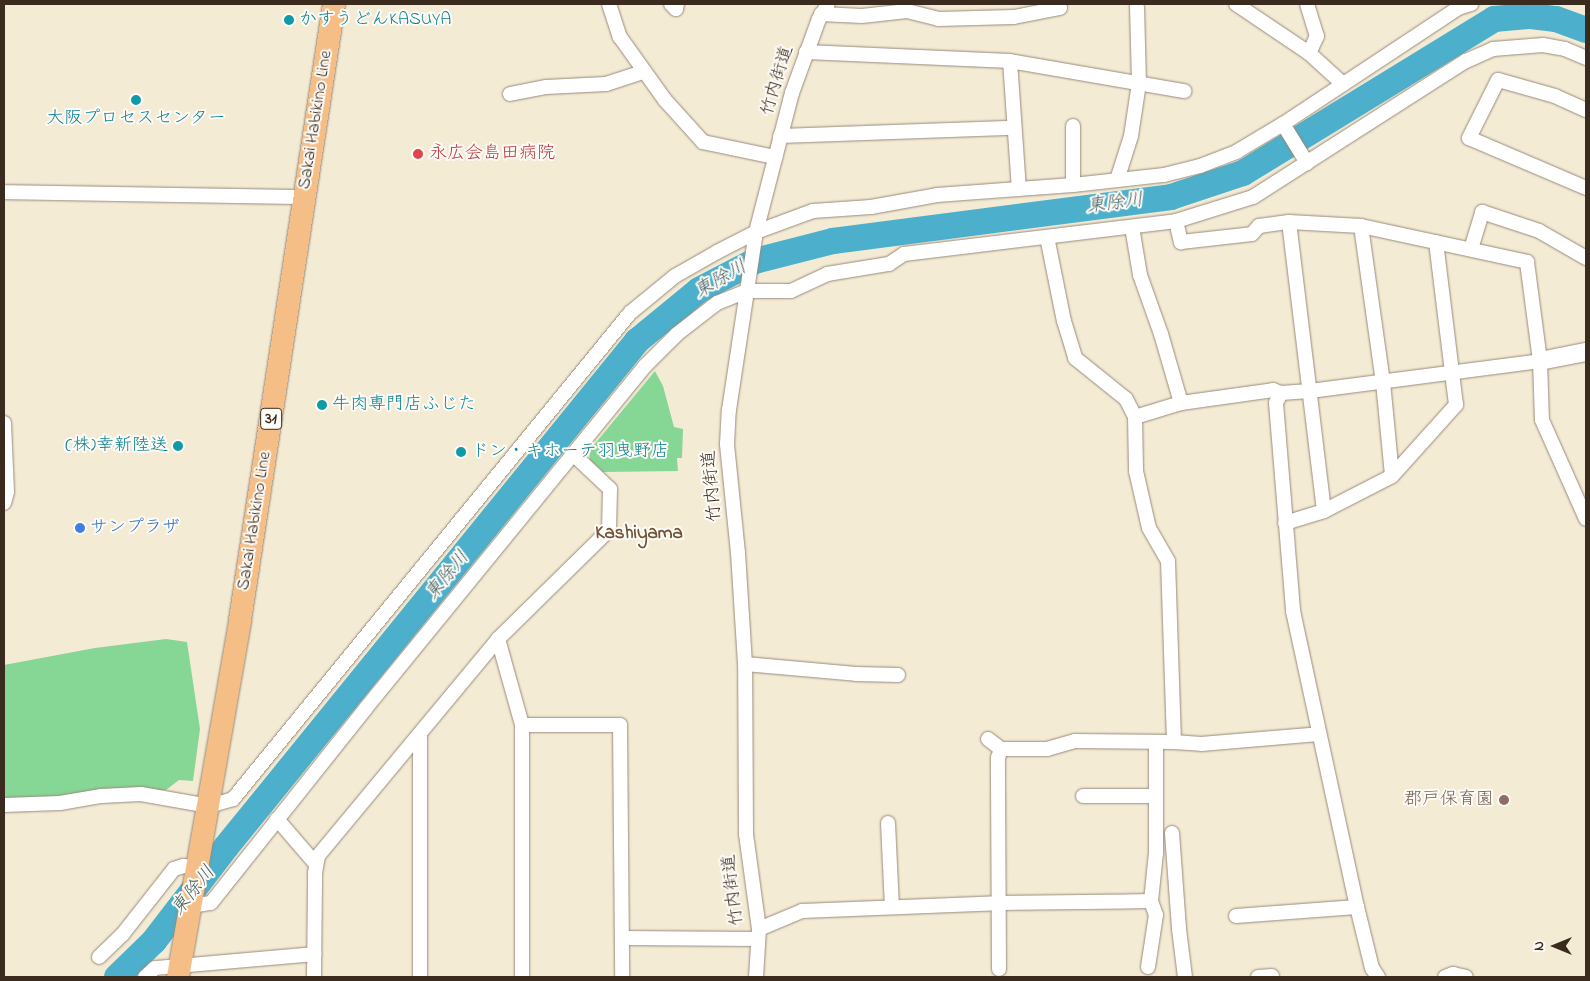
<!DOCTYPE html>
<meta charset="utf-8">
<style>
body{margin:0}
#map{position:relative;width:1590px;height:981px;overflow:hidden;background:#f4ebd5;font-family:"Indie Flower","Klee One",sans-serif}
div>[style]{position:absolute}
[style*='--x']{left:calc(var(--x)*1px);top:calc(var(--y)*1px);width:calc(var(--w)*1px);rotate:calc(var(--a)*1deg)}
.green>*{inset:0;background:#86d696}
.river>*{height:26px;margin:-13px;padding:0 13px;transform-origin:13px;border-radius:13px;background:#4cafcb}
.roads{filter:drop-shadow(0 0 1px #988a7a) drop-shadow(0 0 1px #988a7a)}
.minor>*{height:14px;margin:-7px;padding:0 7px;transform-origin:7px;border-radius:7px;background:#fff}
.tertiary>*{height:18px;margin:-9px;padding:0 9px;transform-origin:9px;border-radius:9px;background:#fff}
.primary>*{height:22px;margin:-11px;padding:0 11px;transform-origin:11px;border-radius:11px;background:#f6be87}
.dots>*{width:14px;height:14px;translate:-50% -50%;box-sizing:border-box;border:2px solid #fdfcf7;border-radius:50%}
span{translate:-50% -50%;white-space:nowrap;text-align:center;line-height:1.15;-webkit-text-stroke:4px #fdfcf7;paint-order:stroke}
.shield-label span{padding:1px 4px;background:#fdfcf7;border:1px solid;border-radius:4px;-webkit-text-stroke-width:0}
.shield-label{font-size:16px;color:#3b2a1e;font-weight:700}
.culture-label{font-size:18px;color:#0d838f}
.left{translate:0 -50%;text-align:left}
.right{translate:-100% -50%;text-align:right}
.street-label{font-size:18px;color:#3b2a1e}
.health-label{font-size:18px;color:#be3a42}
.shop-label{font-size:18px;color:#366cbe}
.education-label{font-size:18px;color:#785e54}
.water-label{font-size:19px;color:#425f63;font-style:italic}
.neighbourhood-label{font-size:19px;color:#735236;font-weight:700}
.frame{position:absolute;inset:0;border:5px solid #3b2a1e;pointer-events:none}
.north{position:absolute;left:1530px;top:921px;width:50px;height:50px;-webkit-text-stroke:4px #fdfcf7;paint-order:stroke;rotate:270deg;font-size:14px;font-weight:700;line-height:20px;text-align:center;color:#3b2a1e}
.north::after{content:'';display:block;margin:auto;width:18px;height:22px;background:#3b2a1e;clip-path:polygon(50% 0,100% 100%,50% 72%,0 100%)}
</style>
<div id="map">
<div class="green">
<div style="clip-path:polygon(655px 371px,663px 386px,674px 427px,683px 429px,682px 458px,677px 458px,678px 471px,603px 472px,590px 460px,589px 451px)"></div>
<div style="clip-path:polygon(166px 639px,187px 642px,200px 729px,193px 781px,179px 780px,166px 790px,85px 792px,4px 803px,4px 665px,95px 648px)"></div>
</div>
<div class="river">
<div style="--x:117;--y:977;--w:52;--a:-44.2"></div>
<div style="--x:154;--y:941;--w:118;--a:-52.5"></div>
<div style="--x:226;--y:847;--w:652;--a:-50.91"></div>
<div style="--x:637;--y:341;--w:80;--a:-39.4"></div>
<div style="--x:699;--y:290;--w:63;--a:-27.4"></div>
<div style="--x:755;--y:261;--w:81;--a:-14.4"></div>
<div style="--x:833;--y:241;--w:341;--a:-7.4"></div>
<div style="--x:1171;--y:197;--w:76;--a:-18.4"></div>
<div style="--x:1243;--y:173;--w:294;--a:-31.5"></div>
<div style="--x:1494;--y:19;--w:37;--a:-5"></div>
<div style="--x:1531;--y:16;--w:25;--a:7"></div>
<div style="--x:1556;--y:19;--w:32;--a:20"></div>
</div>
<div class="roads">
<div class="minor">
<div style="--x:609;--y:4;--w:35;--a:72"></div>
<div style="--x:620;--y:37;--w:77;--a:54.5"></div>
<div style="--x:665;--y:100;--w:57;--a:47.9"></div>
<div style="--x:703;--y:142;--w:74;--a:11.8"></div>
<div style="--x:671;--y:4;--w:7;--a:45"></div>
<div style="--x:676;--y:9;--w:5;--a:-79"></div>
<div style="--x:1236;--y:4;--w:88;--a:33.9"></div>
<div style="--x:1309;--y:53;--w:46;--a:42.4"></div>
<div style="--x:1307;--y:4;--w:34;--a:73"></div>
<div style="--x:1317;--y:36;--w:19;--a:115"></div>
<div style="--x:821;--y:14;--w:41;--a:2.8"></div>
<div style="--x:862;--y:16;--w:45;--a:-6.3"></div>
<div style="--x:907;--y:11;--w:32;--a:14"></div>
<div style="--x:938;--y:19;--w:76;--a:-1.5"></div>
<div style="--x:1014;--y:17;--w:47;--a:-11.1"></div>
<div style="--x:806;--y:52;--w:204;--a:2.5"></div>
<div style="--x:1010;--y:61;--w:177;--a:9.8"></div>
<div style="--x:1010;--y:61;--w:128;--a:86"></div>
<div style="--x:510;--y:94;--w:37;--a:-11"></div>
<div style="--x:546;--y:87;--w:60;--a:-2.9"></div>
<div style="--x:606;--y:84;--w:40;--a:-18"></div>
<div style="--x:1586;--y:110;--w:34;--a:-156"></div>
<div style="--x:1555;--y:96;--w:59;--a:-164.3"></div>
<div style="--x:1498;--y:80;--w:65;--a:116.6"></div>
<div style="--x:1469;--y:138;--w:127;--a:23.1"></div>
<div style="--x:1283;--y:124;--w:46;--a:58.4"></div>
<div style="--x:1073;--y:126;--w:59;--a:90"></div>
<div style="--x:780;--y:136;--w:234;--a:-2"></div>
<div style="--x:1117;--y:180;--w:46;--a:-72.3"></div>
<div style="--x:1131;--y:136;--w:54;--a:-81.4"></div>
<div style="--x:1139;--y:83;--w:76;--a:-91.5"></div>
<div style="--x:4;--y:192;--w:300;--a:1"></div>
<div style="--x:1176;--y:221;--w:22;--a:77"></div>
<div style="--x:1181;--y:242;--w:71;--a:-6.4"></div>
<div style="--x:1252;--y:234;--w:11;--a:-49"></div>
<div style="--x:1259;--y:226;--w:30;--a:-8"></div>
<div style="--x:1361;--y:226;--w:158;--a:82"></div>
<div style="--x:1383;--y:382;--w:94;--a:84.5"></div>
<div style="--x:1132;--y:227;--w:49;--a:80.5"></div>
<div style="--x:1140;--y:275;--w:63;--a:70.4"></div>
<div style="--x:1161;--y:334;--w:72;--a:73.8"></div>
<div style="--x:1047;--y:237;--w:86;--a:78.6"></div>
<div style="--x:1064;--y:321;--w:39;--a:73"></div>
<div style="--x:1075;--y:358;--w:65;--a:38.8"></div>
<div style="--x:1126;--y:399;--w:20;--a:63"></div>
<div style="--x:1135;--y:417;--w:54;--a:88.9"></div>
<div style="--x:1136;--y:471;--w:58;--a:77.2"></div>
<div style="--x:1149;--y:528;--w:38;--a:60"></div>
<div style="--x:1168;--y:561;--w:181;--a:88.1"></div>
<div style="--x:1471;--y:249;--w:39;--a:-73"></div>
<div style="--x:1482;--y:212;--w:60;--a:18.4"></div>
<div style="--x:1539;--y:231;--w:54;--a:29.9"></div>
<div style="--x:1281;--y:393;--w:11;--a:117"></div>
<div style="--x:1276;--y:403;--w:209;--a:85.3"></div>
<div style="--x:1293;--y:611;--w:303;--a:77.8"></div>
<div style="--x:1357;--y:907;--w:63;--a:76.2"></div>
<div style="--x:1372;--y:968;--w:11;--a:56"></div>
<div style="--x:1135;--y:417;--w:48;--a:-16.9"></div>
<div style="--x:1181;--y:403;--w:93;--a:-8"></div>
<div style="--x:1273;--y:390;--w:9;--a:21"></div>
<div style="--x:1281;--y:393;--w:29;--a:-4"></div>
<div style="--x:1310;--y:391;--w:232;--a:-7.4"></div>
<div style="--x:4;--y:423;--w:69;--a:87.5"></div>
<div style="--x:7;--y:492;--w:11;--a:105"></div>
<div style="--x:1324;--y:511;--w:291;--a:-96.9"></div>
<div style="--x:1289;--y:222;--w:72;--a:3.2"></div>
<div style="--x:1361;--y:226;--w:170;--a:12.2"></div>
<div style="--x:1527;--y:262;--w:100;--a:82.5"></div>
<div style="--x:1540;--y:361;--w:59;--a:88.1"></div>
<div style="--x:1542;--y:420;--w:108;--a:66"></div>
<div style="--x:1285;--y:523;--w:41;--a:-17.1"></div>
<div style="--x:1324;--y:511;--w:76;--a:-27.2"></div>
<div style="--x:1392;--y:476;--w:96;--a:-48"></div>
<div style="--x:1456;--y:405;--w:164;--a:-97"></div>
<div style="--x:498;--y:639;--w:89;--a:74.4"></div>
<div style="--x:522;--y:725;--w:252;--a:90"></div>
<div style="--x:745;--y:664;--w:111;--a:5.1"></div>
<div style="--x:856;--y:674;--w:42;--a:1.4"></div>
<div style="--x:522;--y:725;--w:98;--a:0"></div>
<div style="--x:620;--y:725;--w:252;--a:89.5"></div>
<div style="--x:988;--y:739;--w:16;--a:38"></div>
<div style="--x:1001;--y:749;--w:46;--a:0"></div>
<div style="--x:1047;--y:749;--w:29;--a:-16"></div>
<div style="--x:1075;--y:741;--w:99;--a:0.6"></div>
<div style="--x:1174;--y:742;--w:27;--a:4"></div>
<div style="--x:1201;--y:744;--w:118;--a:-4.8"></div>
<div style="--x:1083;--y:796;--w:72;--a:0"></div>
<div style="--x:4;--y:805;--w:56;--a:-2"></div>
<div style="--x:60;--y:803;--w:42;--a:-9.7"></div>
<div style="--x:101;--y:796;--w:40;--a:-2.9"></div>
<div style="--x:141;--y:794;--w:69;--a:10"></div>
<div style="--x:209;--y:806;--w:25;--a:-16"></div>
<div style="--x:233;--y:799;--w:628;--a:-50.76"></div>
<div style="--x:630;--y:313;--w:58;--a:-39.4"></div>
<div style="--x:675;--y:276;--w:48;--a:-29.7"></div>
<div style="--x:717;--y:252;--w:44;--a:-27.1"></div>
<div style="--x:756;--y:232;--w:61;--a:-20.2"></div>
<div style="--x:813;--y:211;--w:58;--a:-3.9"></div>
<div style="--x:871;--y:207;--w:67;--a:-10.3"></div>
<div style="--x:937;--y:195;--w:136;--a:-4.2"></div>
<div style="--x:1073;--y:185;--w:92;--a:-6.3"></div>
<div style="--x:1164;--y:175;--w:37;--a:-14"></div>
<div style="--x:1200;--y:166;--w:39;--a:-21"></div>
<div style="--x:1236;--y:152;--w:55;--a:-30.8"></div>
<div style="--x:1283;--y:124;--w:210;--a:-33.5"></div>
<div style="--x:1458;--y:8;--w:14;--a:-17"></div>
<div style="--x:277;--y:819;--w:58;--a:49.2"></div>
<div style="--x:888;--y:823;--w:84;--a:87.3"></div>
<div style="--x:1172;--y:833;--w:96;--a:85.8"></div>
<div style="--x:1179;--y:929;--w:48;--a:82.9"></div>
<div style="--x:191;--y:906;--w:20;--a:-9"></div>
<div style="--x:211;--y:903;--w:249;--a:-51.5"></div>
<div style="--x:366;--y:708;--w:441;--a:-50.8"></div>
<div style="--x:645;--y:366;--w:45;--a:-45"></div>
<div style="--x:677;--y:334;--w:51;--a:-37.8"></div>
<div style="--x:717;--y:303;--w:31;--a:-22"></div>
<div style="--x:746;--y:291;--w:45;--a:0"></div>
<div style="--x:791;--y:291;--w:40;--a:-25"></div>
<div style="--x:827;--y:274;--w:63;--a:-9.2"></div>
<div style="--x:889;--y:264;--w:18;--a:-34"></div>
<div style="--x:904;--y:254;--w:274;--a:-6.9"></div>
<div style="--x:1176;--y:221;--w:81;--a:-17.3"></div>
<div style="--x:1253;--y:197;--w:253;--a:-32.6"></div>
<div style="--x:1466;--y:61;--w:30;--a:-24"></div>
<div style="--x:1493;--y:49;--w:50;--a:-4.6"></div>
<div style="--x:1543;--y:45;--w:22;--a:10"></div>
<div style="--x:1565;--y:49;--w:23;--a:23"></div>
<div style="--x:1236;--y:916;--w:121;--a:-4.3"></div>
<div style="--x:759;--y:929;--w:47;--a:-22.7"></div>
<div style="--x:802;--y:911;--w:195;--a:-2.3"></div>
<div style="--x:997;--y:903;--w:154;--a:-0.7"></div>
<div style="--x:622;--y:938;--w:135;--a:0.4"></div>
<div style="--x:99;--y:957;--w:32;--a:-44"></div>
<div style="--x:122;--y:935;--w:84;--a:-51.8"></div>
<div style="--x:174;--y:869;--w:9;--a:-18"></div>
<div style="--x:183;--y:866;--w:15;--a:4"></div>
<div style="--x:1148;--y:967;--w:53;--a:-81.3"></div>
<div style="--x:1156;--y:915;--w:15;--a:-110"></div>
<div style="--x:1151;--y:901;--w:48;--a:-84.1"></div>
<div style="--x:1156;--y:853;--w:111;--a:-90"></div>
<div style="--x:999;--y:969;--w:211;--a:-90.3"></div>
<div style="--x:998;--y:758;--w:9;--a:-72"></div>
<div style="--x:145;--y:977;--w:13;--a:-42"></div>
<div style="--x:155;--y:968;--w:160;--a:-5"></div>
<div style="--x:314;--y:977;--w:104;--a:-89.4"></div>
<div style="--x:315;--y:873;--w:17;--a:-80"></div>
<div style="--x:318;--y:856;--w:282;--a:-50.3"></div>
<div style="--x:498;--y:639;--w:156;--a:-44.5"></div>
<div style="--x:609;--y:530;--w:41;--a:-88.6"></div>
<div style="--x:610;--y:489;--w:50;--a:-136.6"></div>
<div style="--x:420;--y:977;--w:241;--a:-90"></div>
<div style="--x:756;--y:977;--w:48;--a:-86.4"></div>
<div style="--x:759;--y:929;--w:96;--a:-97.8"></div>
<div style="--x:746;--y:834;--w:170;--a:-90.3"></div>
<div style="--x:745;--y:664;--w:111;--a:-93.6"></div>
<div style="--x:738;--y:553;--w:110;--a:-95.8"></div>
<div style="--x:727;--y:444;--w:34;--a:-87"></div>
<div style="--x:729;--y:410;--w:180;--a:-81.4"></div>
<div style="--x:756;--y:232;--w:144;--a:-75.5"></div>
<div style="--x:792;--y:93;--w:79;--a:-70"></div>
<div style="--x:819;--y:19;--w:17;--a:-59"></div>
<div style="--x:1258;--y:977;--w:14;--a:-4"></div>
<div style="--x:1445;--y:977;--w:9;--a:-21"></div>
<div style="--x:1453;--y:974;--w:13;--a:13"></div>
</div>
<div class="tertiary">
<div style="--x:1540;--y:361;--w:47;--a:-11.1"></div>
</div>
<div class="primary">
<div style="--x:178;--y:977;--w:362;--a:-80.1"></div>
<div style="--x:240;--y:620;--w:623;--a:-81.32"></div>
</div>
</div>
<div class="dots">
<div style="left:289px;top:20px;background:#0f9aa8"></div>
<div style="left:136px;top:100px;background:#0f9aa8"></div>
<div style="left:418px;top:154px;background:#e0444e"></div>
<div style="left:322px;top:405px;background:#0f9aa8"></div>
<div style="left:178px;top:446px;background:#0f9aa8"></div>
<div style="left:461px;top:452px;background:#0f9aa8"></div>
<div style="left:80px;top:528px;background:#3f7fe0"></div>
<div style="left:1504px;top:800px;background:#8d6e63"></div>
</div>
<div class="shield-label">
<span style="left:271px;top:419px">31</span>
</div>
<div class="culture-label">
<span class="left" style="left:299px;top:20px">かすうどんKASUYA</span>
<span style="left:136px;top:119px">大阪プロセスセンター</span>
<span class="left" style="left:332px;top:405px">牛肉専門店ふじた</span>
<span class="right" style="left:168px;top:446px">(株)幸新陸送</span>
<span class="left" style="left:471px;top:452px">ドン・キホーテ羽曳野店</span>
</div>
<div class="street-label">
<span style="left:778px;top:81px;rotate:-73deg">竹内街道</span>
<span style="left:316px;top:120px;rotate:-81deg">Sakai Habikino Line</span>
<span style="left:713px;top:486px;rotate:-95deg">竹内街道</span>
<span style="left:255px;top:521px;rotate:-81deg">Sakai Habikino Line</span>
<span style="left:734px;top:890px;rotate:-97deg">竹内街道</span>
</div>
<div class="health-label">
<span class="left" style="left:429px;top:154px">永広会島田病院</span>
</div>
<div class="shop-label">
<span class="left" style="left:90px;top:528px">サンプラザ</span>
</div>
<div class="education-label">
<span class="right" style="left:1494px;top:800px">郡戸保育園</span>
</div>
<div class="water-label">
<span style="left:1115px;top:204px;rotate:-7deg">東除川</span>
<span style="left:721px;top:280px;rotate:-30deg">東除川</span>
<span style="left:448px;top:576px;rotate:-51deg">東除川</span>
<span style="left:194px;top:891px;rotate:-51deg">東除川</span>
</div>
<div class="neighbourhood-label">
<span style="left:639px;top:534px">Kashiyama</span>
</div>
<div class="frame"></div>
<div class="north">N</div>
</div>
